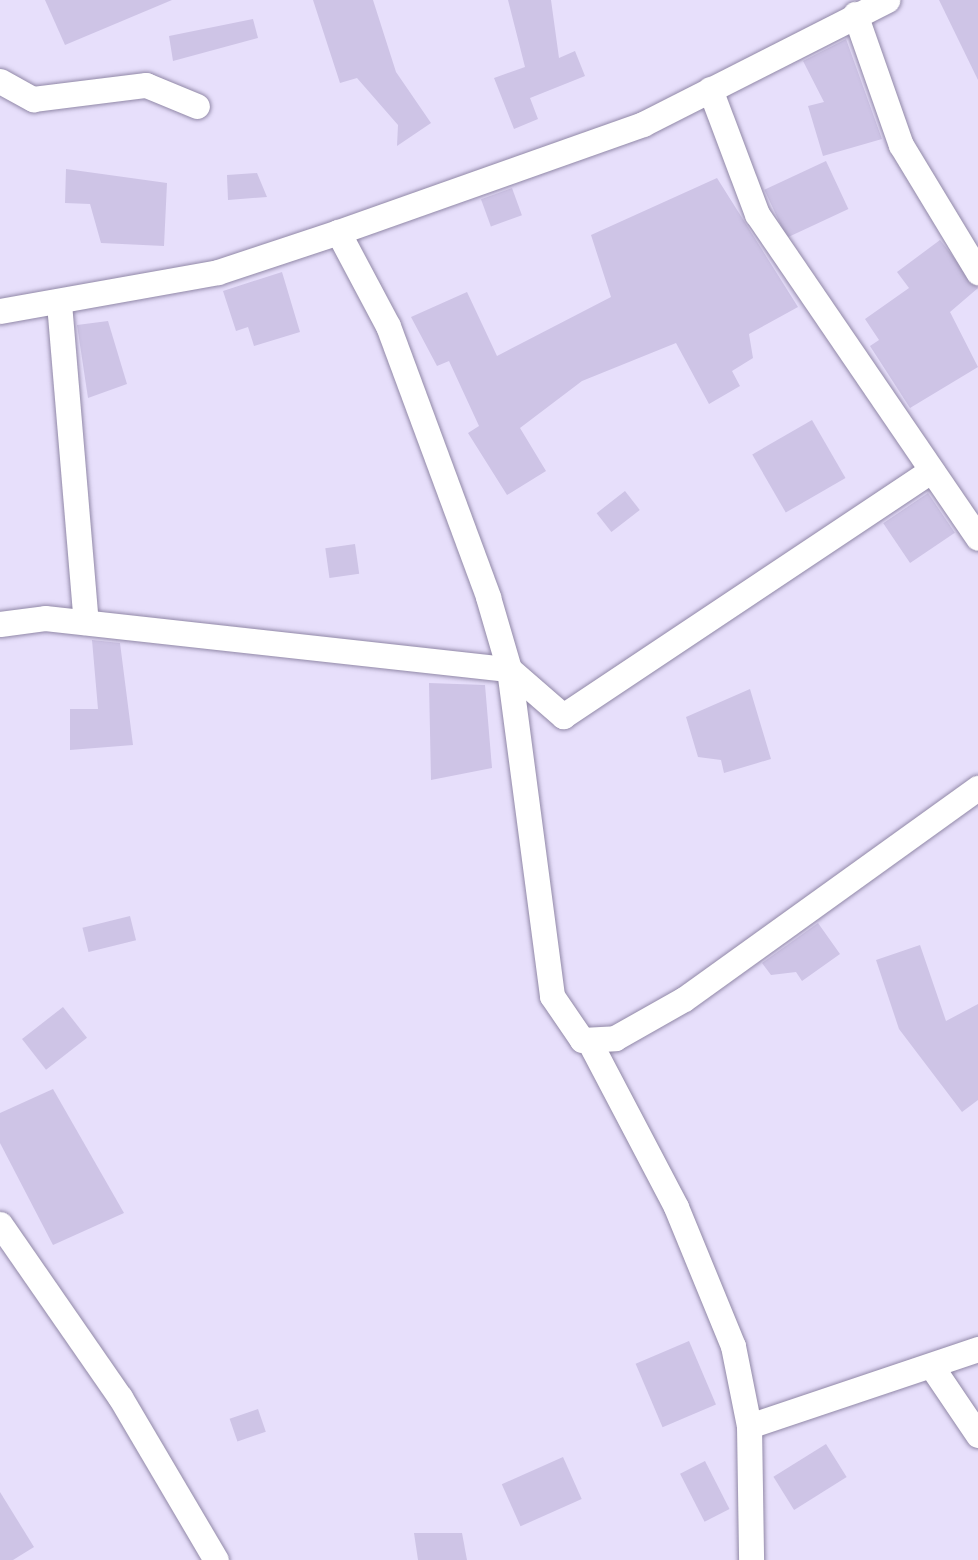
<!DOCTYPE html>
<style>
body{margin:0}
#map{position:relative;width:978px;height:1560px;overflow:hidden;background:#e7dffb;font-family:"Fira Sans",sans-serif}
div>[style]{position:absolute}
[style*='--x']{left:calc(var(--x)*1px);top:calc(var(--y)*1px);width:calc(var(--w)*1px);rotate:calc(var(--a)*1deg)}
.building>*{inset:0;background:#cec4e6;transform-origin:0 0}
.roads{filter:drop-shadow(0 0 2px #9188a7) drop-shadow(0 0 2px #9188a7)}
.minor>*{height:25px;margin:-12.5px;padding:0 12.5px;transform-origin:12.5px;border-radius:12.5px;background:#fff}
span{translate:-50% -50%;white-space:nowrap;text-align:center;line-height:1.15;-webkit-text-stroke:8px #f3effd;paint-order:stroke}
</style>
<div id="map">
<div class="building">
<div style="clip-path:polygon(45px 0,172px 0,65px 45px)"></div>
<div style="clip-path:polygon(313px 0,373px 0,396px 72px,431px 123px,397px 146px,398px 125px,357px 78px,340px 83px)"></div>
<div style="clip-path:polygon(508px 0,551px 0,559px 58px,575px 51px,585px 76px,530px 98px,538px 119px,514px 129px,494px 78px,525px 67px)"></div>
<div style="clip-path:polygon(939px 0,978px 0,978px 80px)"></div>
<div style="clip-path:polygon(253px 19px,258px 38px,173px 61px,169px 36px)"></div>
<div style="clip-path:polygon(846px 39px,882px 139px,823px 156px,808px 106px,824px 102px,803px 61px)"></div>
<div style="left:826px;top:161px;width:53px;height:68px;rotate:65deg"></div>
<div style="clip-path:polygon(66px 169px,167px 183px,164px 246px,101px 243px,90px 204px,65px 203px)"></div>
<div style="clip-path:polygon(257px 173px,267px 197px,228px 200px,227px 175px)"></div>
<div style="clip-path:polygon(717px 178px,798px 307px,749px 334px,753px 358px,732px 371px,740px 386px,709px 404px,676px 343px,582px 381px,520px 428px,546px 471px,507px 495px,468px 433px,479px 426px,449px 361px,437px 366px,411px 317px,467px 292px,497px 356px,611px 297px,591px 235px)"></div>
<div style="left:512px;top:188px;width:29px;height:33px;rotate:70deg"></div>
<div style="clip-path:polygon(940px 240px,978px 288px,950px 312px,978px 367px,910px 408px,870px 346px,879px 340px,865px 319px,909px 288px,897px 272px)"></div>
<div style="clip-path:polygon(282px 272px,300px 332px,254px 346px,248px 327px,236px 331px,223px 291px)"></div>
<div style="clip-path:polygon(108px 321px,127px 384px,88px 398px,77px 325px)"></div>
<div style="left:812px;top:420px;width:67px;height:69px;rotate:60deg"></div>
<div style="left:625px;top:491px;width:24px;height:36px;rotate:52deg"></div>
<div style="left:928px;top:493px;width:48px;height:54px;rotate:56deg"></div>
<div style="left:355px;top:544px;width:30px;height:30px;rotate:82deg"></div>
<div style="clip-path:polygon(92px 640px,120px 643px,133px 745px,70px 750px,70px 709px,98px 709px)"></div>
<div style="clip-path:polygon(429px 683px,485px 685px,492px 768px,431px 780px)"></div>
<div style="clip-path:polygon(750px 689px,771px 759px,724px 773px,721px 760px,698px 757px,686px 717px)"></div>
<div style="left:130px;top:916px;width:25px;height:49px;rotate:76deg"></div>
<div style="clip-path:polygon(818px 923px,840px 954px,802px 981px,796px 972px,771px 975px,762px 963px)"></div>
<div style="clip-path:polygon(920px 945px,946px 1021px,978px 1004px,978px 1100px,962px 1112px,899px 1029px,876px 960px)"></div>
<div style="left:63px;top:1007px;width:39px;height:52px;rotate:52deg"></div>
<div style="clip-path:polygon(53px 1089px,124px 1213px,53px 1245px,0 1143px,0 1113px)"></div>
<div style="left:689px;top:1341px;width:69px;height:58px;rotate:67deg"></div>
<div style="left:258px;top:1409px;width:24px;height:30px;rotate:71deg"></div>
<div style="left:826px;top:1444px;width:39px;height:62px;rotate:58deg"></div>
<div style="left:563px;top:1457px;width:46px;height:67px;rotate:66deg"></div>
<div style="left:705px;top:1461px;width:54px;height:28px;rotate:63deg"></div>
<div style="clip-path:polygon(0 1492px,34px 1547px,13px 1560px,0 1560px)"></div>
<div style="clip-path:polygon(414px 1533px,462px 1533px,467px 1560px,418px 1560px)"></div>
</div>
<div class="roads">
<div class="minor">
<div style="--x:855;--y:14;--w:139;--a:70.7"></div>
<div style="--x:901;--y:145;--w:149;--a:58.8"></div>
<div style="--x:0;--y:81;--w:38;--a:29"></div>
<div style="--x:33;--y:99;--w:114;--a:-7.1"></div>
<div style="--x:146;--y:85;--w:55;--a:22.4"></div>
<div style="--x:710;--y:89;--w:134;--a:69.4"></div>
<div style="--x:757;--y:214;--w:392;--a:55.7"></div>
<div style="--x:338;--y:232;--w:106;--a:62"></div>
<div style="--x:388;--y:326;--w:289;--a:69.7"></div>
<div style="--x:488;--y:597;--w:75;--a:73.7"></div>
<div style="--x:509;--y:669;--w:330;--a:82.5"></div>
<div style="--x:552;--y:996;--w:53;--a:55.7"></div>
<div style="--x:582;--y:1040;--w:33;--a:-3"></div>
<div style="--x:615;--y:1038;--w:79;--a:-29.5"></div>
<div style="--x:684;--y:999;--w:362;--a:-35.7"></div>
<div style="--x:59;--y:303;--w:320;--a:85.2"></div>
<div style="--x:0;--y:311;--w:221;--a:-10.1"></div>
<div style="--x:218;--y:272;--w:126;--a:-18.4"></div>
<div style="--x:338;--y:232;--w:324;--a:-19.5"></div>
<div style="--x:643;--y:124;--w:274;--a:-26.9"></div>
<div style="--x:0;--y:624;--w:45;--a:-7.6"></div>
<div style="--x:45;--y:618;--w:467;--a:6.3"></div>
<div style="--x:509;--y:669;--w:72;--a:41"></div>
<div style="--x:563;--y:716;--w:438;--a:-33.7"></div>
<div style="--x:590;--y:1043;--w:185;--a:62.3"></div>
<div style="--x:676;--y:1207;--w:150;--a:67.7"></div>
<div style="--x:733;--y:1346;--w:82;--a:78.7"></div>
<div style="--x:749;--y:1426;--w:134;--a:89.1"></div>
<div style="--x:0;--y:1224;--w:211;--a:55.3"></div>
<div style="--x:120;--y:1397;--w:189;--a:59.5"></div>
<div style="--x:932;--y:1367;--w:82;--a:55.9"></div>
<div style="--x:749;--y:1426;--w:242;--a:-18.6"></div>
</div>
</div>
</div>
